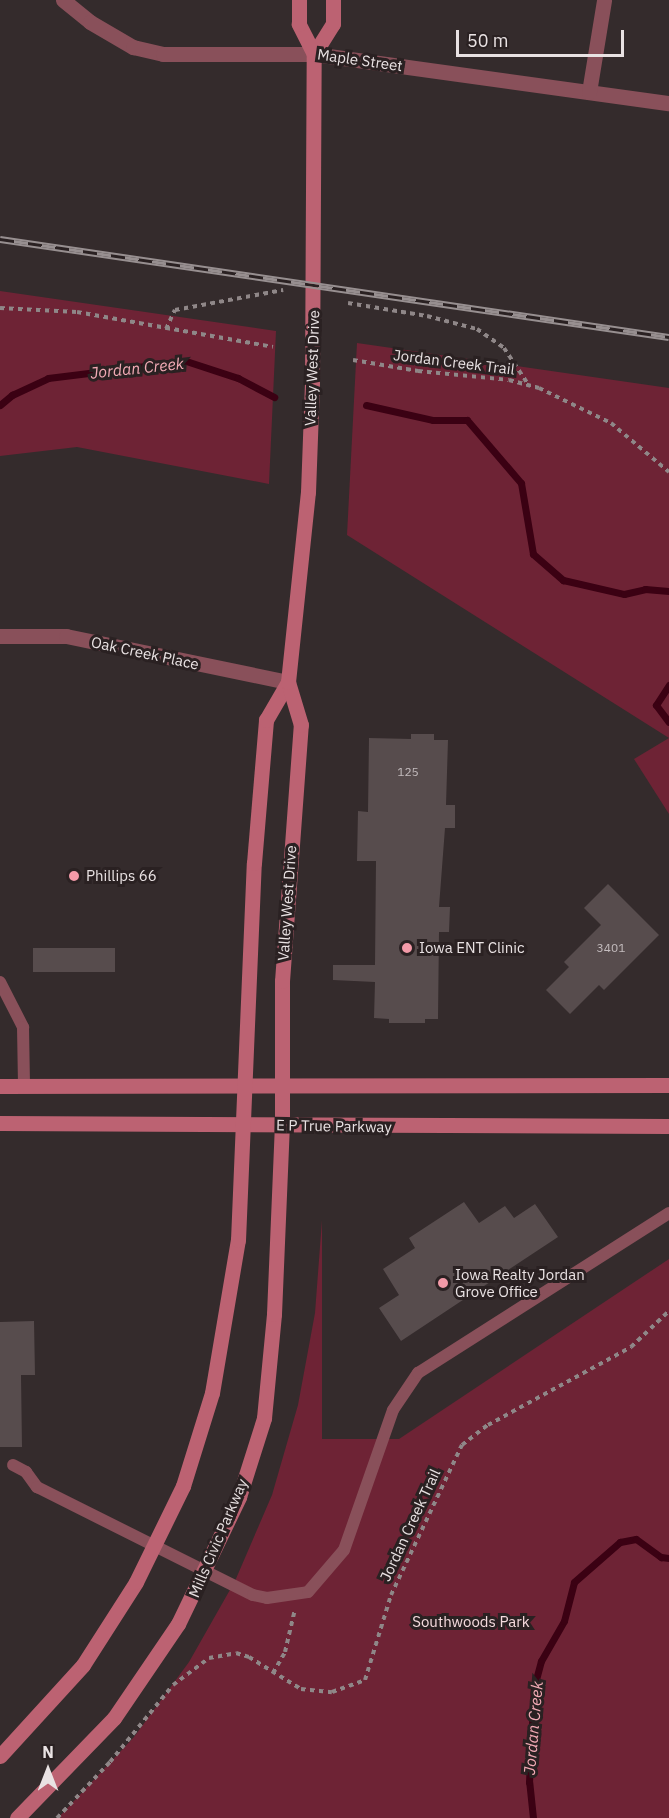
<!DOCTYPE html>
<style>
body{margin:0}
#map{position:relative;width:669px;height:1818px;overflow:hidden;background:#342b2c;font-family:"IBM Plex Sans",sans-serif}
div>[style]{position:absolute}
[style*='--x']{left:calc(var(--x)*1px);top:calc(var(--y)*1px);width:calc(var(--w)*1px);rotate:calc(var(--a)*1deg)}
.green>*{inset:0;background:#6e2335}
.stream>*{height:7px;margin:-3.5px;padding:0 3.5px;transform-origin:3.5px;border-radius:3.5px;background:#3b0113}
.building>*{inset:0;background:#574c4d;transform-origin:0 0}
.path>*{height:4px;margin-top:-2px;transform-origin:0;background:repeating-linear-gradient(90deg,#8f8788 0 4.5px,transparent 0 9px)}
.lane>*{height:12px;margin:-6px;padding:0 6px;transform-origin:6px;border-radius:6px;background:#89505a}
.street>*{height:15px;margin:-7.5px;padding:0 7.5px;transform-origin:7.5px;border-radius:7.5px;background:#89505a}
.secondary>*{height:15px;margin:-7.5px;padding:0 7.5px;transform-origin:7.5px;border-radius:7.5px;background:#bc6272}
.rail>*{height:7px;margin-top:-3.5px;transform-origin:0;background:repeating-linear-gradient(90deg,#2a2122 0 14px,#978f90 0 28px);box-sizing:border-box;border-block:2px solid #978f90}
.dots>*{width:16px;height:16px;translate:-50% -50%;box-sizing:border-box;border:3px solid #2a2122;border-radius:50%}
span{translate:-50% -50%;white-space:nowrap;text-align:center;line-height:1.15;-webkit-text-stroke:6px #2a2122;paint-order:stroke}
.number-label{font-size:12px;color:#c4bcbe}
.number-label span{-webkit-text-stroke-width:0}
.street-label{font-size:15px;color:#e9e2e3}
.poi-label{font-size:15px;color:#e9e2e3}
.left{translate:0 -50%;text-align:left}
.park-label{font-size:15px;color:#f5dbde}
.water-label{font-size:16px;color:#f2aab5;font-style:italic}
.north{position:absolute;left:18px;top:1740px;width:60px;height:60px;-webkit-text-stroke:4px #2a2122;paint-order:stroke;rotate:0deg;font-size:16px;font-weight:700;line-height:24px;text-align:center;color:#e9e2e3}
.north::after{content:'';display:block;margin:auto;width:21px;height:27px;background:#e9e2e3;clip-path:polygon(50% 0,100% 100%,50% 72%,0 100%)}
.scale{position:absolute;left:456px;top:30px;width:168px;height:27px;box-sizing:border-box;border:3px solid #e9e2e3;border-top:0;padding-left:8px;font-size:18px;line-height:21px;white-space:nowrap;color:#e9e2e3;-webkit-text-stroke:4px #2a2122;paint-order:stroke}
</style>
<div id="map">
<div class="green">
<div style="clip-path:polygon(0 291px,276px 331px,269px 484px,77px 447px,0 456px)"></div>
<div style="clip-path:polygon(357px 343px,669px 388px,669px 738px,347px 535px)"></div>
<div style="clip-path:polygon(669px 738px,669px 814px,634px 759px)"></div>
<div style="clip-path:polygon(322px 1220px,322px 1439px,399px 1439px,669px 1259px,669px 1818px,58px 1818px,134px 1737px,189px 1662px,235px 1581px,272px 1495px,298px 1405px,315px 1313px)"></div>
</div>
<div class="stream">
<div style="--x:0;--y:405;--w:16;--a:-40"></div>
<div style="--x:12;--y:395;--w:40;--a:-25"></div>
<div style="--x:48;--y:378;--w:139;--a:-7"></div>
<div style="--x:186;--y:361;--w:55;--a:18.1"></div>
<div style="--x:238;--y:378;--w:41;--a:27.8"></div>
<div style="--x:366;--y:405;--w:69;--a:12.6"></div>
<div style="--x:433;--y:420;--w:34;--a:0"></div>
<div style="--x:467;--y:420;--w:83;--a:49.4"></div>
<div style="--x:521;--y:483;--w:72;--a:80.4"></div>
<div style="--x:533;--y:554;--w:40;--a:41"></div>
<div style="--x:563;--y:580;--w:63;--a:12.9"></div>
<div style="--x:624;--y:594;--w:22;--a:-13"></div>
<div style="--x:645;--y:589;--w:24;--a:5"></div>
<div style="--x:669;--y:685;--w:24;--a:123"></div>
<div style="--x:656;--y:705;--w:21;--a:53"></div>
<div style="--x:533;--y:1818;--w:36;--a:-96"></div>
<div style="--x:529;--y:1782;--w:95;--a:-87"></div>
<div style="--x:534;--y:1687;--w:27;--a:-75"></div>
<div style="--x:541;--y:1661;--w:46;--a:-60.1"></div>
<div style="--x:564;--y:1621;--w:40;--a:-75.6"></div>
<div style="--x:574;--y:1582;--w:61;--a:-41"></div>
<div style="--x:620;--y:1542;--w:16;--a:-11"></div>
<div style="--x:636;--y:1539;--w:31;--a:36"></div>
<div style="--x:661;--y:1557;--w:8;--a:7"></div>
</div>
<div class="building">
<div style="clip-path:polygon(411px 734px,434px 734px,434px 740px,448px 740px,446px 805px,455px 805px,455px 828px,445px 828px,439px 907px,450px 907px,449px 932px,439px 932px,438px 1019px,425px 1019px,425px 1023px,389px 1023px,389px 1019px,374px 1018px,375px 982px,333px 980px,333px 965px,375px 965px,376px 861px,357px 861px,358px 811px,368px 812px,369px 738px,411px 739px)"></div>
<div style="clip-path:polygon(608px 884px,659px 935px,604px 990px,599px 985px,570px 1014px,546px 990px,569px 967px,564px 962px,601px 925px,584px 908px)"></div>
<div style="left:33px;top:948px;width:82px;height:24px"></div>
<div style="clip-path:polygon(464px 1202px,479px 1223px,505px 1206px,514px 1218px,535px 1204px,558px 1237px,401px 1341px,379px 1308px,399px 1295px,383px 1269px,415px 1248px,409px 1238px)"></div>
<div style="clip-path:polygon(34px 1321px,35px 1375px,21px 1375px,22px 1447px,0 1447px,0 1322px)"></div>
</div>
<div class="path">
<div style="--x:348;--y:303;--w:80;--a:9.3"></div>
<div style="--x:427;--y:316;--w:52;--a:14.6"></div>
<div style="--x:477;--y:329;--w:33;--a:35"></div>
<div style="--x:504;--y:348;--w:43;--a:56.3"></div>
<div style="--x:0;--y:308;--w:77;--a:3"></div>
<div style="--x:77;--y:312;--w:199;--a:10.1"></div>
<div style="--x:166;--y:329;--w:21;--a:-65"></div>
<div style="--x:175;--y:310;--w:110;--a:-10.5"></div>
<div style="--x:353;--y:360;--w:66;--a:9.6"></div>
<div style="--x:418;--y:371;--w:91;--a:5.6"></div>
<div style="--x:509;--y:380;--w:31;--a:15"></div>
<div style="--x:539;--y:388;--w:80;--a:25.9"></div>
<div style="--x:611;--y:423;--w:76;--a:40.2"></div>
<div style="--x:273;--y:1673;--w:24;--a:-60"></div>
<div style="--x:285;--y:1652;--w:44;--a:-76.9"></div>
<div style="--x:57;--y:1818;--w:77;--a:-46.6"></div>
<div style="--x:110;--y:1762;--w:99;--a:-50.7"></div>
<div style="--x:173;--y:1685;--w:45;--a:-36.9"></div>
<div style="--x:209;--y:1658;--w:27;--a:-10"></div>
<div style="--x:236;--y:1653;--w:14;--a:17"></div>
<div style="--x:249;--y:1657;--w:61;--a:31.6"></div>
<div style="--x:301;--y:1689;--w:31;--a:6"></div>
<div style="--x:332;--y:1692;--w:35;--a:-20"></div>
<div style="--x:365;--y:1680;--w:89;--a:-73"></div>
<div style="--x:391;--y:1595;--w:166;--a:-64.7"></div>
<div style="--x:462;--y:1445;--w:33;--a:-38"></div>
<div style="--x:488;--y:1425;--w:163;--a:-28.6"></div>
<div style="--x:631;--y:1347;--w:52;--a:-43.5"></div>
</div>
<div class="lane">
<div style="--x:0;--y:982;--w:51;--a:62.9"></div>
<div style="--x:23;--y:1027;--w:59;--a:89"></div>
<div style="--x:13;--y:1465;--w:15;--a:28"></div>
<div style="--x:26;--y:1472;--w:19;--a:54"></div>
<div style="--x:37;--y:1487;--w:241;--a:26.6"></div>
<div style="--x:253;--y:1595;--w:14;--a:12"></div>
<div style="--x:267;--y:1598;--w:41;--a:-8.3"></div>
<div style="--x:308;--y:1592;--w:55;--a:-49.4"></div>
<div style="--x:344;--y:1550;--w:148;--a:-70.7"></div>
<div style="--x:393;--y:1410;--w:45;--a:-56"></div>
<div style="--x:418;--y:1373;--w:298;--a:-32.5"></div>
</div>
<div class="street">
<div style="--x:63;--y:0;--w:35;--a:39"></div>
<div style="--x:90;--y:22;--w:50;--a:30.2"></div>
<div style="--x:133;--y:47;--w:31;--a:13"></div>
<div style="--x:163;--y:54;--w:151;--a:0"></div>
<div style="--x:314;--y:54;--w:358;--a:7.9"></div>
<div style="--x:589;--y:92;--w:93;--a:-80.7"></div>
<div style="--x:0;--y:636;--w:66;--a:0"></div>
<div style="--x:66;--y:636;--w:227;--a:11.7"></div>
</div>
<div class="secondary">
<div style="--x:314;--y:54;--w:36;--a:-58"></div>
<div style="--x:333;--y:24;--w:24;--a:-90"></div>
<div style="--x:0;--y:1086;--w:669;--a:-0.09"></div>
<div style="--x:0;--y:1123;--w:669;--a:0.26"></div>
<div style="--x:0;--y:1756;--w:123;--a:-47.6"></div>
<div style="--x:83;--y:1665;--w:98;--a:-57.4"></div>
<div style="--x:136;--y:1582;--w:107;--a:-63.9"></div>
<div style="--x:183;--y:1486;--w:97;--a:-72.7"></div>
<div style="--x:212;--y:1393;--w:155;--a:-80.4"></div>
<div style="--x:238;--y:1240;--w:377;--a:-87.6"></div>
<div style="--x:254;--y:863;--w:144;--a:-85.2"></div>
<div style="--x:266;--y:720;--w:44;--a:-59.9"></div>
<div style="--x:17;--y:1818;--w:139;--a:-45.9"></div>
<div style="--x:114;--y:1718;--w:114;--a:-55.8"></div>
<div style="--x:178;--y:1624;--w:141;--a:-64.3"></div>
<div style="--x:239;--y:1497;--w:83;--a:-72.4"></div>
<div style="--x:264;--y:1418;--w:104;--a:-84.5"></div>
<div style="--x:274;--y:1314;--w:188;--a:-87.6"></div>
<div style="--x:282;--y:1126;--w:145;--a:-90"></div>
<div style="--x:282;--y:981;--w:257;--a:-85.8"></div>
<div style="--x:301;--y:725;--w:45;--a:-106.8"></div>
<div style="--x:288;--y:682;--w:191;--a:-84"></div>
<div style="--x:308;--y:492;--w:110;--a:-87.9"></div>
<div style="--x:312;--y:382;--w:328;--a:-89.7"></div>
<div style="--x:314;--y:54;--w:34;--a:-117"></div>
<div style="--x:299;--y:24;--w:24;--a:-90"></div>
</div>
<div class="rail">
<div style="--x:0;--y:239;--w:676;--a:8.33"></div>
</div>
<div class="dots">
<div style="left:74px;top:876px;background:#f39aa8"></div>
<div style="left:407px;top:948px;background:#f39aa8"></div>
<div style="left:443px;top:1283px;background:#f39aa8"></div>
</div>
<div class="number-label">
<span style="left:408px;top:772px">125</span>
<span style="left:611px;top:948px">3401</span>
</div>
<div class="street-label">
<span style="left:360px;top:60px;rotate:8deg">Maple Street</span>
<span style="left:454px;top:362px;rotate:7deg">Jordan Creek Trail</span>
<span style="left:312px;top:368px;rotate:-88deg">Valley West Drive</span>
<span style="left:145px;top:653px;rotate:12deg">Oak Creek Place</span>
<span style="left:287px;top:903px;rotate:-86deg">Valley West Drive</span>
<span style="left:334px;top:1126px;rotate:1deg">E P True Parkway</span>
<span style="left:410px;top:1525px;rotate:-65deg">Jordan Creek Trail</span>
<span style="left:218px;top:1538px;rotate:-67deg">Mills Civic Parkway</span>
</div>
<div class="poi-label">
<span class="left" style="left:86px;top:876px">Phillips 66</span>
<span class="left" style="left:419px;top:948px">Iowa ENT Clinic</span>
<span class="left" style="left:455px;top:1283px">Iowa Realty Jordan<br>Grove Office</span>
</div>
<div class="park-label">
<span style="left:471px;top:1622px">Southwoods Park</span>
</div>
<div class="water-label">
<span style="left:137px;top:368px;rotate:-6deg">Jordan Creek</span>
<span style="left:533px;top:1728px;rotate:-85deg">Jordan Creek</span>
</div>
<div class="north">N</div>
<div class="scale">50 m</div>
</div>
